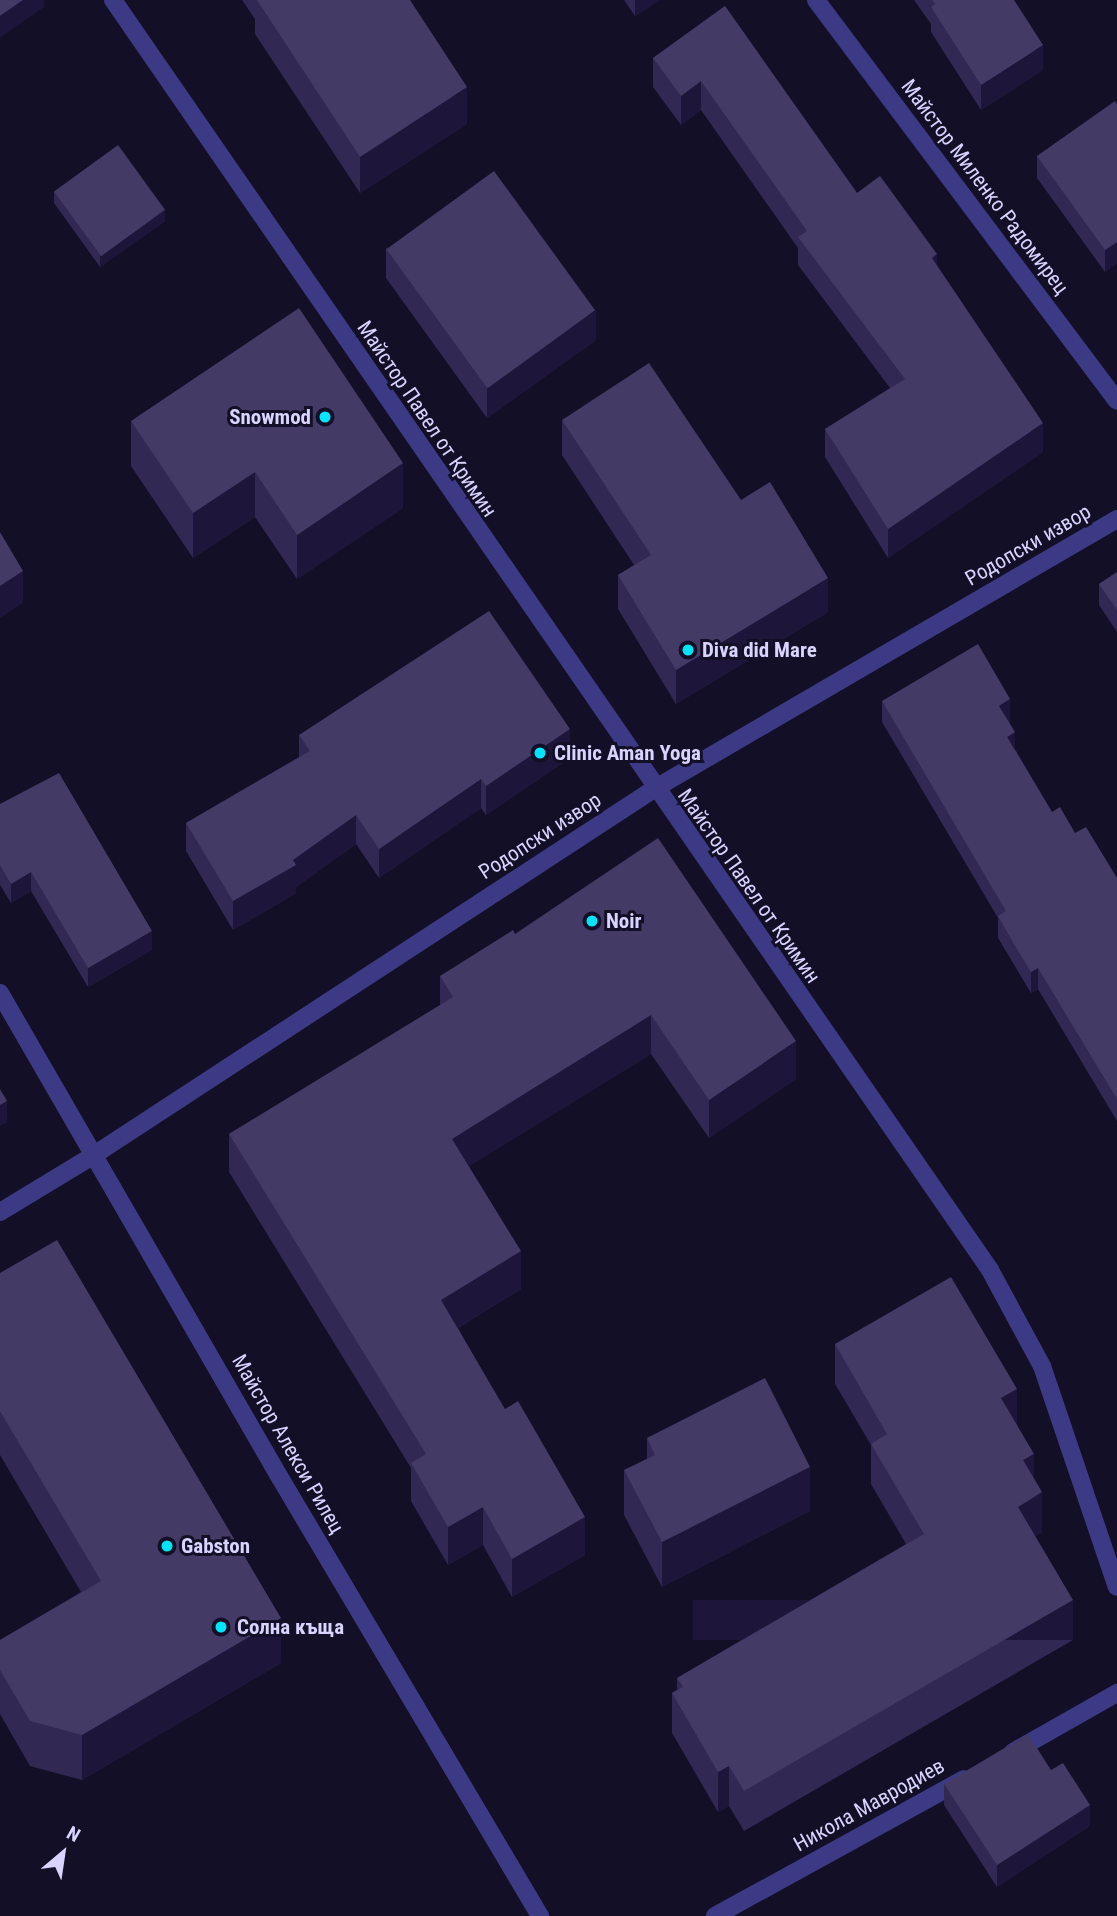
<!DOCTYPE html>
<meta charset="utf-8">
<style>
body{margin:0}
#map{position:relative;width:1117px;height:1916px;overflow:hidden;background:#130f26;font-family:"Roboto Condensed",sans-serif}
div>[style]{position:absolute}
[style*='--x']{left:calc(var(--x)*1px);top:calc(var(--y)*1px);width:calc(var(--w)*1px);rotate:calc(var(--a)*1deg)}
.street>*{height:18px;margin:-9px;padding:0 9px;transform-origin:9px;border-radius:9px;background:#3d3a85}
.wall>*{inset:0;background:#312854}
.shaded-wall>*{inset:0;background:#1d163a;transform-origin:0 0}
.building>*{inset:0;background:#433a66;transform-origin:0 0}
.dots>*{width:19px;height:19px;translate:-50% -50%;box-sizing:border-box;border:4px solid #130f26;border-radius:50%}
span{translate:-50% -50%;white-space:nowrap;text-align:center;line-height:1.15;-webkit-text-stroke:6px #130f26;paint-order:stroke}
.street-label{font-size:21px;color:#d9d4ff}
.poi-label{font-size:21px;color:#d9d4ff;font-weight:700}
.right{translate:-100% -50%;text-align:right}
.left{translate:0 -50%;text-align:left}
.north{position:absolute;left:28px;top:1818px;width:70px;height:70px;-webkit-text-stroke:5px #130f26;paint-order:stroke;rotate:29deg;font-size:19px;font-weight:700;line-height:28px;text-align:center;color:#d9d4ff}
.north::after{content:'';display:block;margin:auto;width:24px;height:32px;background:#d9d4ff;clip-path:polygon(50% 0,100% 100%,50% 72%,0 100%)}
</style>
<div id="map">
<div class="street">
<div style="--x:113;--y:0;--w:1543;--a:55.37"></div>
<div style="--x:990;--y:1270;--w:109;--a:61.6"></div>
<div style="--x:1042;--y:1366;--w:233;--a:71.3"></div>
<div style="--x:816;--y:0;--w:501;--a:53.11"></div>
<div style="--x:0;--y:993;--w:558;--a:59.99"></div>
<div style="--x:279;--y:1476;--w:512;--a:59.32"></div>
<div style="--x:0;--y:1212;--w:110;--a:-31.2"></div>
<div style="--x:94;--y:1155;--w:669;--a:-33.17"></div>
<div style="--x:654;--y:789;--w:536;--a:-30.25"></div>
<div style="--x:1013;--y:1752;--w:120;--a:-29.6"></div>
<div style="--x:715;--y:1916;--w:284;--a:-28.8"></div>
</div>
<div class="wall">
<div style="clip-path:polygon(242px 0,410px 0,467px 124px,360px 193px,255px 34px,255px 19px)"></div>
<div style="clip-path:polygon(624px 0,660px 0,635px 16px)"></div>
<div style="clip-path:polygon(914px 0,1014px 0,1043px 70px,981px 110px,931px 32px,931px 24px)"></div>
<div style="clip-path:polygon(725px 6px,857px 193px,937px 266px,1043px 452px,888px 558px,825px 457px,825px 429px,890px 388px,798px 265px,798px 248px,701px 110px,681px 125px,653px 87px,653px 58px)"></div>
<div style="clip-path:polygon(1117px 104px,1117px 263px,1105px 272px,1037px 178px,1037px 156px)"></div>
<div style="clip-path:polygon(54px 191px,165px 221px,100px 267px,54px 203px)"></div>
<div style="clip-path:polygon(386px 248px,596px 340px,487px 418px,386px 278px)"></div>
<div style="clip-path:polygon(562px 420px,741px 500px,828px 612px,676px 704px,618px 609px,618px 575px,634px 565px,562px 455px)"></div>
<div style="clip-path:polygon(131px 421px,403px 508px,297px 579px,255px 517px,193px 558px,131px 466px)"></div>
<div style="clip-path:polygon(1117px 572px,1117px 632px,1099px 605px,1099px 584px)"></div>
<div style="clip-path:polygon(882px 701px,1010px 721px,1009px 722px,1015px 749px,1052px 812px,1075px 833px,1117px 878px,1117px 1121px,1038px 989px,1031px 993px,998px 938px,998px 918px,882px 722px)"></div>
<div style="clip-path:polygon(299px 735px,570px 758px,486px 815px,481px 808px,379px 878px,356px 844px,296px 887px,296px 893px,233px 930px,186px 851px,186px 823px,299px 757px)"></div>
<div style="clip-path:polygon(0 804px,152px 950px,88px 987px,31px 891px,11px 903px,0 885px)"></div>
<div style="clip-path:polygon(515px 934px,796px 1079px,709px 1138px,651px 1054px,469px 1166px,521px 1289px,458px 1328px,585px 1555px,512px 1597px,483px 1545px,448px 1565px,411px 1501px,411px 1468px,229px 1172px,229px 1134px,440px 1006px,440px 976px)"></div>
<div style="clip-path:polygon(0 1273px,281px 1663px,82px 1780px,30px 1766px,0 1714px,0 1640px,81px 1592px,0 1455px)"></div>
<div style="clip-path:polygon(835px 1344px,1017px 1424px,1034px 1478px,1042px 1532px,1035px 1536px,1073px 1640px,744px 1831px,729px 1806px,718px 1812px,672px 1733px,672px 1693px,677px 1690px,677px 1678px,906px 1544px,871px 1484px,871px 1445px,835px 1384px)"></div>
<div style="clip-path:polygon(647px 1438px,810px 1511px,662px 1587px,624px 1515px,624px 1470px,647px 1459px)"></div>
<div style="clip-path:polygon(1051px 1770px,1090px 1826px,997px 1887px,944px 1805px,944px 1784px)"></div>
</div>
<div class="shaded-wall">
<div style="clip-path:polygon(23px 0,44px 0,44px 7px,0 38px,0 16px)"></div>
<div style="clip-path:polygon(635px 0,660px 0,635px 16px)"></div>
<div style="clip-path:polygon(1043px 45px,1043px 70px,981px 110px,981px 85px)"></div>
<div style="clip-path:polygon(701px 81px,701px 110px,681px 125px,681px 96px)"></div>
<div style="clip-path:polygon(467px 87px,467px 124px,360px 193px,360px 157px)"></div>
<div style="clip-path:polygon(165px 210px,165px 221px,100px 267px,100px 256px)"></div>
<div style="clip-path:polygon(1117px 242px,1117px 263px,1105px 272px,1105px 250px)"></div>
<div style="clip-path:polygon(937px 254px,937px 283px,932px 258px)"></div>
<div style="clip-path:polygon(596px 310px,596px 340px,487px 418px,487px 387px)"></div>
<div style="clip-path:polygon(1043px 423px,1043px 452px,888px 558px,888px 529px)"></div>
<div style="clip-path:polygon(403px 463px,403px 508px,297px 579px,297px 535px)"></div>
<div style="clip-path:polygon(255px 472px,255px 517px,193px 558px,193px 513px)"></div>
<div style="clip-path:polygon(23px 571px,23px 603px,0 618px,0 586px)"></div>
<div style="clip-path:polygon(828px 578px,828px 612px,676px 704px,676px 670px)"></div>
<div style="clip-path:polygon(1010px 699px,1010px 721px,999px 728px,999px 706px)"></div>
<div style="clip-path:polygon(570px 729px,570px 758px,486px 815px,486px 786px)"></div>
<div style="clip-path:polygon(1015px 732px,1015px 754px,1007px 737px)"></div>
<div style="clip-path:polygon(481px 779px,481px 808px,379px 878px,379px 849px)"></div>
<div style="clip-path:polygon(356px 815px,356px 844px,296px 887px,296px 893px,233px 930px,233px 901px)"></div>
<div style="clip-path:polygon(31px 872px,31px 891px,11px 903px,11px 884px)"></div>
<div style="clip-path:polygon(152px 931px,152px 950px,88px 987px,88px 968px)"></div>
<div style="clip-path:polygon(1038px 968px,1038px 989px,1031px 993px,1031px 972px)"></div>
<div style="clip-path:polygon(651px 1015px,651px 1054px,452px 1177px,452px 1139px)"></div>
<div style="clip-path:polygon(796px 1041px,796px 1079px,709px 1138px,709px 1100px)"></div>
<div style="clip-path:polygon(7px 1101px,7px 1122px,0 1126px,0 1105px)"></div>
<div style="clip-path:polygon(521px 1251px,521px 1289px,441px 1338px,441px 1300px)"></div>
<div style="clip-path:polygon(1017px 1389px,1017px 1428px,1001px 1398px)"></div>
<div style="clip-path:polygon(1034px 1454px,1034px 1493px,1023px 1460px)"></div>
<div style="clip-path:polygon(810px 1467px,810px 1511px,662px 1587px,662px 1542px)"></div>
<div style="clip-path:polygon(1042px 1492px,1042px 1532px,1018px 1547px,1018px 1507px)"></div>
<div style="clip-path:polygon(483px 1507px,483px 1545px,448px 1565px,448px 1527px)"></div>
<div style="clip-path:polygon(585px 1517px,585px 1555px,512px 1597px,512px 1559px)"></div>
<div style="left:1073px;top:1600px;width:40px;height:380px;rotate:90deg"></div>
<div style="clip-path:polygon(281px 1618px,281px 1663px,82px 1780px,82px 1735px)"></div>
<div style="clip-path:polygon(729px 1766px,729px 1806px,718px 1812px,718px 1772px)"></div>
<div style="clip-path:polygon(1090px 1805px,1090px 1826px,997px 1887px,997px 1865px)"></div>
</div>
<div class="building">
<div style="clip-path:polygon(0 0,23px 0,0 16px)"></div>
<div style="clip-path:polygon(257px 0,410px 0,467px 87px,360px 157px)"></div>
<div style="clip-path:polygon(932px 0,1014px 0,1043px 45px,981px 85px,931px 7px,935px 4px)"></div>
<div style="clip-path:polygon(725px 6px,857px 193px,880px 176px,937px 254px,932px 258px,1043px 423px,888px 529px,825px 429px,905px 379px,798px 237px,807px 231px,701px 81px,681px 96px,653px 58px)"></div>
<div style="clip-path:polygon(1115px 101px,1117px 104px,1117px 242px,1105px 250px,1037px 156px)"></div>
<div style="left:118px;top:145px;width:80px;height:79px;rotate:54deg"></div>
<div style="left:494px;top:171px;width:172px;height:133px;rotate:54deg"></div>
<div style="clip-path:polygon(299px 308px,403px 463px,297px 535px,255px 472px,193px 513px,131px 421px)"></div>
<div style="clip-path:polygon(649px 363px,741px 500px,770px 482px,828px 578px,676px 670px,618px 575px,651px 555px,562px 420px)"></div>
<div style="clip-path:polygon(0 532px,23px 571px,0 586px)"></div>
<div style="clip-path:polygon(1117px 572px,1117px 610px,1099px 584px)"></div>
<div style="clip-path:polygon(489px 611px,570px 729px,486px 786px,481px 779px,379px 849px,356px 815px,293px 860px,296px 865px,233px 901px,186px 823px,310px 751px,299px 735px)"></div>
<div style="clip-path:polygon(978px 644px,1010px 699px,999px 706px,1015px 732px,1007px 737px,1052px 812px,1060px 807px,1075px 833px,1086px 827px,1117px 878px,1117px 1099px,1038px 968px,1031px 972px,1014px 944px,998px 916px,1006px 911px,882px 701px)"></div>
<div style="clip-path:polygon(59px 773px,152px 931px,88px 968px,31px 872px,11px 884px,0 865px,0 804px)"></div>
<div style="clip-path:polygon(658px 838px,796px 1041px,709px 1100px,651px 1015px,452px 1139px,521px 1251px,441px 1300px,505px 1409px,518px 1401px,585px 1517px,512px 1559px,483px 1507px,448px 1527px,411px 1463px,426px 1454px,229px 1134px,453px 997px,440px 976px,513px 930px,515px 934px)"></div>
<div style="clip-path:polygon(0 1089px,7px 1101px,0 1105px)"></div>
<div style="clip-path:polygon(57px 1240px,281px 1618px,82px 1735px,30px 1721px,0 1670px,0 1640px,101px 1581px,0 1411px,0 1273px)"></div>
<div style="clip-path:polygon(951px 1277px,1017px 1389px,1001px 1398px,1034px 1454px,1023px 1460px,1042px 1492px,1018px 1507px,1073px 1600px,744px 1791px,729px 1766px,718px 1772px,672px 1693px,683px 1687px,677px 1678px,924px 1534px,871px 1444px,887px 1434px,835px 1344px)"></div>
<div style="clip-path:polygon(765px 1378px,810px 1467px,662px 1542px,624px 1470px,655px 1455px,647px 1438px)"></div>
<div style="clip-path:polygon(1028px 1734px,1051px 1770px,1063px 1763px,1090px 1805px,997px 1865px,944px 1784px)"></div>
</div>
<div class="dots">
<div style="left:325px;top:417px;background:#00e5ff"></div>
<div style="left:688px;top:650px;background:#00e5ff"></div>
<div style="left:540px;top:753px;background:#00e5ff"></div>
<div style="left:592px;top:921px;background:#00e5ff"></div>
<div style="left:167px;top:1546px;background:#00e5ff"></div>
<div style="left:221px;top:1627px;background:#00e5ff"></div>
</div>
<div class="street-label">
<span style="left:985px;top:187px;rotate:53deg">Майстор Миленко Радомирец</span>
<span style="left:427px;top:419px;rotate:56deg">Майстор Павел от Кримин</span>
<span style="left:1028px;top:545px;rotate:-30deg">Родопски извор</span>
<span style="left:540px;top:836px;rotate:-33deg">Родопски извор</span>
<span style="left:749px;top:886px;rotate:55deg">Майстор Павел от Кримин</span>
<span style="left:288px;top:1444px;rotate:60deg">Майстор Алекси Рилец</span>
<span style="left:869px;top:1805px;rotate:-29deg">Никола Мавродиев</span>
</div>
<div class="poi-label">
<span class="right" style="left:311px;top:417px">Snowmod</span>
<span class="left" style="left:702px;top:650px">Diva did Mare</span>
<span class="left" style="left:554px;top:753px">Clinic Aman Yoga</span>
<span class="left" style="left:606px;top:921px">Noir</span>
<span class="left" style="left:181px;top:1546px">Gabston</span>
<span class="left" style="left:237px;top:1627px">Солна къща</span>
</div>
<div class="north">N</div>
</div>
